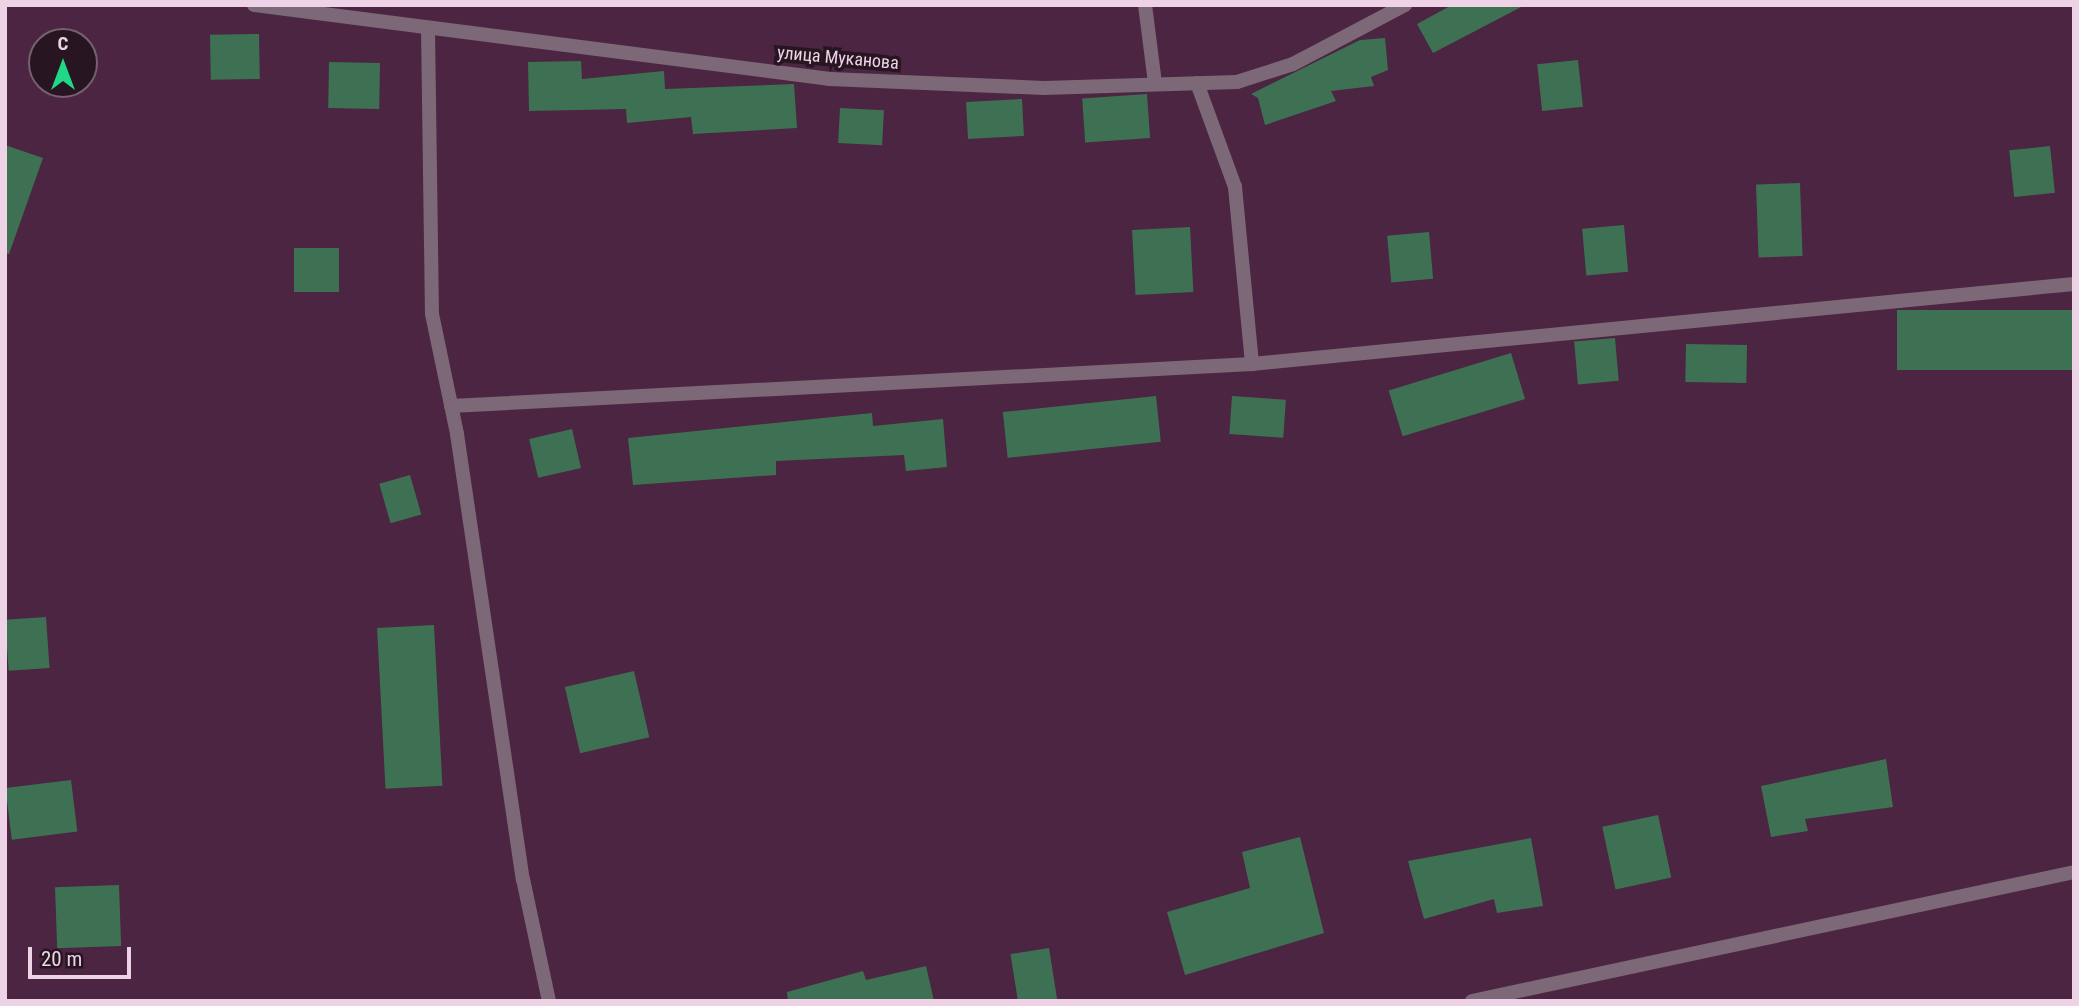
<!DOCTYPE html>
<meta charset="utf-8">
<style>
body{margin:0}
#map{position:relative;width:2079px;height:1006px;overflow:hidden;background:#4b2542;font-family:"Roboto Condensed",sans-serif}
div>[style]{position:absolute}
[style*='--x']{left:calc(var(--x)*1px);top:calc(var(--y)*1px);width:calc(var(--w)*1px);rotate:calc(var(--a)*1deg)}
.building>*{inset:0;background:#3e7153;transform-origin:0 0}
.minor>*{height:14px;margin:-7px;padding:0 7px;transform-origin:7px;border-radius:7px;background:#7c6876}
span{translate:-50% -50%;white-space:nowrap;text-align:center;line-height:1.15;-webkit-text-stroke:7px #271522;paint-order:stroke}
.street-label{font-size:18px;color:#edd3e5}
.frame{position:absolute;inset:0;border:7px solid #edd3e5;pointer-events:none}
.north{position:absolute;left:28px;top:28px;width:70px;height:70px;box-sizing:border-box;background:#271522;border:2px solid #766170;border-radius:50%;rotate:0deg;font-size:19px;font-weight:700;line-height:28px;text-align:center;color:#edd3e5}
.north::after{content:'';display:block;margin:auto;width:24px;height:32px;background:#21d887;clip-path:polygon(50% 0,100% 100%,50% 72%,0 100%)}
.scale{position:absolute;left:28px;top:947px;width:103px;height:32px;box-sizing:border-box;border:4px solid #edd3e5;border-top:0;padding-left:9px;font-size:21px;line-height:24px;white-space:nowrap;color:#edd3e5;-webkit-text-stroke:5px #271522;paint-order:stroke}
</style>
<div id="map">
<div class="building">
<div style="clip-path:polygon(1452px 5px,1525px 5px,1433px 53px,1417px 24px)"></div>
<div style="left:259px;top:34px;width:45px;height:49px;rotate:89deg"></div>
<div style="clip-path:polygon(1385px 38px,1388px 70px,1371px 77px,1374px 86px,1331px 91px,1336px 101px,1265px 125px,1258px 98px,1251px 94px,1360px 40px)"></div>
<div style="left:1578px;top:60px;width:47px;height:41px;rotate:84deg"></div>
<div style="clip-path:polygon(581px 61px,582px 79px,664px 71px,665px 89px,794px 84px,797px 128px,693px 134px,691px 117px,627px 123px,626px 109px,529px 111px,528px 62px)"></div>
<div style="left:329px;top:62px;width:51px;height:46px;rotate:1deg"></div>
<div style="left:1147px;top:94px;width:44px;height:65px;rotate:86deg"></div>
<div style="left:1022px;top:99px;width:37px;height:56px;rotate:87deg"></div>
<div style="left:840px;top:108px;width:44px;height:35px;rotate:3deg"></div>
<div style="clip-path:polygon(5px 145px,43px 158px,9px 254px,5px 253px)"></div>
<div style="left:2050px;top:146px;width:47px;height:41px;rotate:84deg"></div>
<div style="left:1800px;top:183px;width:73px;height:44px;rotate:88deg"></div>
<div style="left:1624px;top:225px;width:47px;height:42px;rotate:85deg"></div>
<div style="left:1190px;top:227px;width:65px;height:58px;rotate:87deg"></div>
<div style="left:1429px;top:232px;width:47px;height:42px;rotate:85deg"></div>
<div style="left:294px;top:248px;width:45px;height:44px"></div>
<div style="left:2074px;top:310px;width:60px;height:177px;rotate:90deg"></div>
<div style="left:1615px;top:338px;width:43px;height:41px;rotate:85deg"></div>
<div style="left:1686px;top:344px;width:61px;height:38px;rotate:1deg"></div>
<div style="left:1511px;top:353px;width:48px;height:128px;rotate:73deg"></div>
<div style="left:1156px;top:396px;width:46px;height:154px;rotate:84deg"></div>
<div style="left:1232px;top:396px;width:54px;height:38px;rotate:4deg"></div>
<div style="clip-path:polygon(872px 413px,873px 426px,943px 419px,947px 467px,906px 471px,904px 455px,776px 461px,776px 475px,633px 485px,628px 438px)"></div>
<div style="left:572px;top:429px;width:40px;height:44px;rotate:77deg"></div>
<div style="left:410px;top:475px;width:41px;height:32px;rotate:74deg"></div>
<div style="left:46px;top:617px;width:51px;height:41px;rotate:86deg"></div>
<div style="left:434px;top:625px;width:161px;height:57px;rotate:87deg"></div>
<div style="left:634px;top:671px;width:68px;height:71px;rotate:77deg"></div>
<div style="clip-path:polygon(1886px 759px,1893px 807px,1805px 819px,1808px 831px,1771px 837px,1761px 786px)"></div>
<div style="left:71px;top:780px;width:52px;height:66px;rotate:83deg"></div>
<div style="left:1658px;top:815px;width:64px;height:57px;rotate:78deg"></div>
<div style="clip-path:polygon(1300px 837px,1324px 933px,1185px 975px,1167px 912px,1250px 888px,1242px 852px)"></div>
<div style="clip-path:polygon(1531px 838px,1543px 906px,1497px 913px,1494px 899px,1424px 919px,1408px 861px)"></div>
<div style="left:119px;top:885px;width:61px;height:64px;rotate:88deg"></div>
<div style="left:1049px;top:948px;width:54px;height:39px;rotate:81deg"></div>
<div style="clip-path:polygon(926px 966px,934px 1001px,788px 1001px,787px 992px,863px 971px,866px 980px)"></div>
</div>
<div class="minor">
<div style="--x:254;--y:5;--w:581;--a:7.32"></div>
<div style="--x:830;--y:79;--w:214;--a:2.4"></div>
<div style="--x:1044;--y:88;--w:193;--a:-1.8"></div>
<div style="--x:1237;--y:82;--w:59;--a:-17.8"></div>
<div style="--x:1293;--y:64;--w:127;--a:-27.8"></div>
<div style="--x:1145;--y:5;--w:79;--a:82.7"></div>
<div style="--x:428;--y:29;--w:285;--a:89.2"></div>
<div style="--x:432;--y:314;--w:123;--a:78.2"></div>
<div style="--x:457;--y:434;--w:450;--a:81.6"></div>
<div style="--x:523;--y:879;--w:125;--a:78"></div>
<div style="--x:1197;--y:83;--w:111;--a:69.9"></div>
<div style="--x:1235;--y:187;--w:178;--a:84.5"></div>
<div style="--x:451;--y:406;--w:802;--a:-3"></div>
<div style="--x:1252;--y:364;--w:826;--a:-5.56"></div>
<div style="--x:1472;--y:1001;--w:616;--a:-12.09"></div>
</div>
<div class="street-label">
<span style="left:838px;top:58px;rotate:5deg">улица Муканова</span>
</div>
<div class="frame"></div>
<div class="north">С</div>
<div class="scale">20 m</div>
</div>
